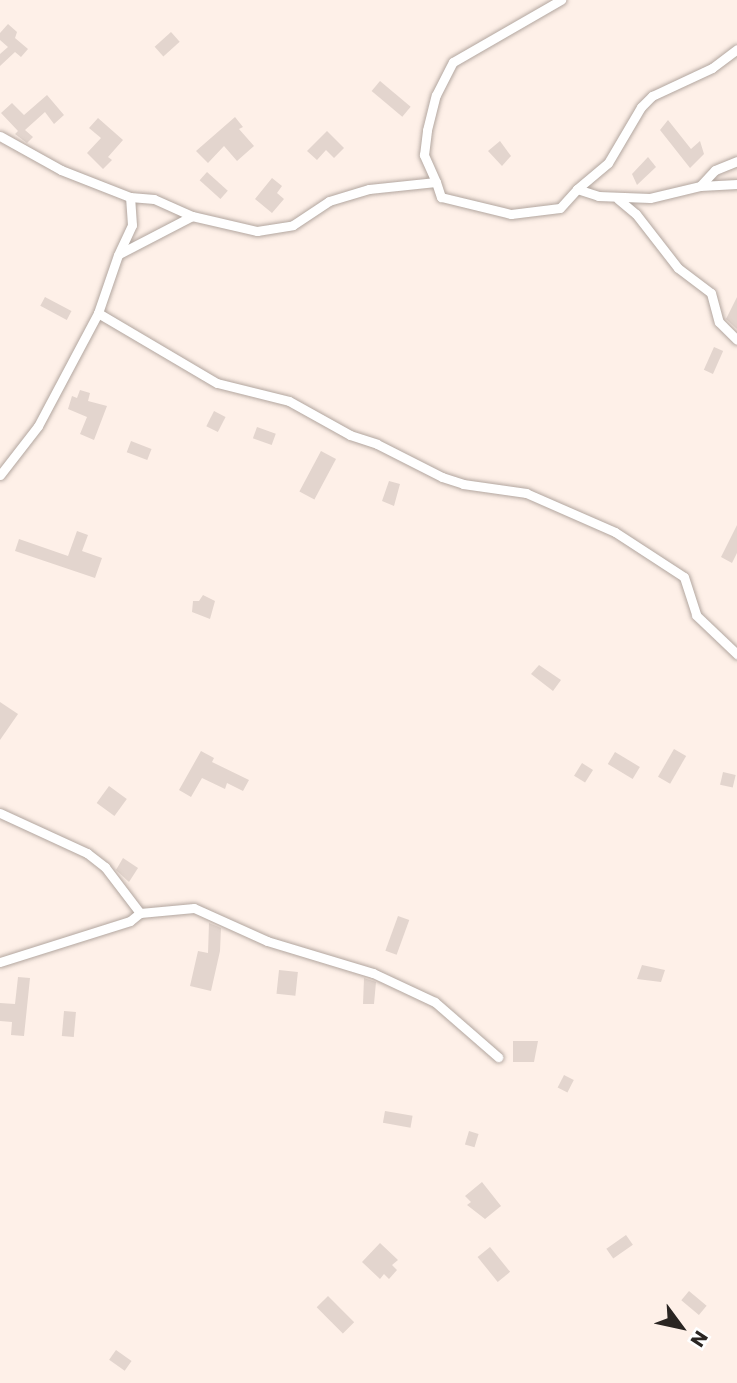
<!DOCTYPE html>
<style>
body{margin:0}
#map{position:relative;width:737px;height:1383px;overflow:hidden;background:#fef0e8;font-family:Poppins,sans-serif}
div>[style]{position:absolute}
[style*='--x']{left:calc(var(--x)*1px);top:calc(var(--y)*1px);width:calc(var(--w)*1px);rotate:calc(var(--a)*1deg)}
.building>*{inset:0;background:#e3d5ce;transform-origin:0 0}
.roads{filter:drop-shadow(0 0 2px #b2a69f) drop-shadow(0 0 2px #b2a69f)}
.minor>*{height:9px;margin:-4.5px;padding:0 4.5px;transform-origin:4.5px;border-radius:4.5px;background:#fff}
span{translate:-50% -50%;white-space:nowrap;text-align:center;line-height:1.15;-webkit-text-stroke:5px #fff;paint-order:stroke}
.north{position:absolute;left:646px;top:1292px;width:70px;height:70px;-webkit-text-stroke:5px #fff;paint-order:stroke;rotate:123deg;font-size:19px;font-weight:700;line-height:28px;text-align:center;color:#2a2522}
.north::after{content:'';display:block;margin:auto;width:24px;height:32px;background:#2a2522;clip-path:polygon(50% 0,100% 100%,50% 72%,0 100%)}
</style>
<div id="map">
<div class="building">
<div style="clip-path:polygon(8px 24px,17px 32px,15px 38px,28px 49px,21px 57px,15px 52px,0 66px,0 54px,8px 47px,0 40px,0 33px)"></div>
<div style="left:171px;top:32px;width:13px;height:22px;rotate:48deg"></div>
<div style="left:380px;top:81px;width:40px;height:13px;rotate:40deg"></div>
<div style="clip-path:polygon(47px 95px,64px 115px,54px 124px,45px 112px,25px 130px,33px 137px,27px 143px,15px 134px,18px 131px,1px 113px,12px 103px,24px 115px)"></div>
<div style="clip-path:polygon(235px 117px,243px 127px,239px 129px,254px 146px,237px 161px,224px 146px,208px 163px,196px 151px)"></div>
<div style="clip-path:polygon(98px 118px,123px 140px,108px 157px,112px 160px,103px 169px,87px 153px,101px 138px,89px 128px)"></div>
<div style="clip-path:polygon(668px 120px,691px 149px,700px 141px,704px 154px,690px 168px,660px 130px)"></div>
<div style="clip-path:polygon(327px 131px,344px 148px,334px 158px,326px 150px,317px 160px,307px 151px)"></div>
<div style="clip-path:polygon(500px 141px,511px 156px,502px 166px,488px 151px)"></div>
<div style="clip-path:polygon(648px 157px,656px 167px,637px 185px,632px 174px)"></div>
<div style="left:207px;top:172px;width:28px;height:11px;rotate:42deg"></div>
<div style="clip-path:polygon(272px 178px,282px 186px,277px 193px,284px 199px,272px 213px,255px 199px)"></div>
<div style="left:45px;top:297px;width:30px;height:10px;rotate:28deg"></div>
<div style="clip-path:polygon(737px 297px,737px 329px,726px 319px)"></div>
<div style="left:714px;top:347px;width:10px;height:25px;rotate:24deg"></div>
<div style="clip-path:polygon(80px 390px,90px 393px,88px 401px,107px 406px,94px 440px,80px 434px,87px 417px,68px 409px,72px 396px,77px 398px)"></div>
<div style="left:214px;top:411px;width:13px;height:17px;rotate:27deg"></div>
<div style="left:257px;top:427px;width:20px;height:12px;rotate:20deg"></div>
<div style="left:131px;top:441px;width:22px;height:12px;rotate:21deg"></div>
<div style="left:321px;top:451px;width:17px;height:46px;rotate:28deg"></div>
<div style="clip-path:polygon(389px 481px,400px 484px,394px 506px,382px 501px)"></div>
<div style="clip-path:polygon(737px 525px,737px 553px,732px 563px,721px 557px)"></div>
<div style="clip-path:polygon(77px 531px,88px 535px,82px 551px,102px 558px,95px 578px,15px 551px,19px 539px,68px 556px)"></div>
<div style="clip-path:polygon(203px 595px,215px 601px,210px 619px,192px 612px,193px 601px,199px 601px)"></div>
<div style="clip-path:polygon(539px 665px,561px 680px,553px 691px,531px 674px)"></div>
<div style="clip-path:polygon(0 702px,18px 714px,0 740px)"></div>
<div style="left:674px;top:749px;width:14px;height:32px;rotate:30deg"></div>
<div style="clip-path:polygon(201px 751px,214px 758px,212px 762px,249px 780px,243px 791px,227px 783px,225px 789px,202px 778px,191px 797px,179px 790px)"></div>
<div style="left:615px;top:752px;width:29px;height:14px;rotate:31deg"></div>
<div style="left:582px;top:763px;width:13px;height:15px;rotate:32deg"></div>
<div style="left:723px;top:772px;width:13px;height:13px;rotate:13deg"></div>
<div style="left:109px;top:786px;width:22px;height:21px;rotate:36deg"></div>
<div style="clip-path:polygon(123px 858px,138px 868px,129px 882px,116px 870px)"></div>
<div style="left:398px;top:916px;width:12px;height:37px;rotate:20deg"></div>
<div style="clip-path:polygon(209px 923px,221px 928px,220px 951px,211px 991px,190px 986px,198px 951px,208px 953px)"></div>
<div style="clip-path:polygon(642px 965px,665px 970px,661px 982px,637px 979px)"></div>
<div style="left:279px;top:970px;width:19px;height:24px;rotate:6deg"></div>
<div style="clip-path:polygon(18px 977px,30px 978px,24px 1036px,11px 1035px,12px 1022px,0 1021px,0 1003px,15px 1004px)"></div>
<div style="clip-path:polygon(364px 978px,376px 982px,374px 1004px,363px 1004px)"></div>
<div style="left:64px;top:1011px;width:12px;height:25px;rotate:5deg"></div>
<div style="clip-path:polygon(513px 1041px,538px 1041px,534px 1062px,513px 1062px)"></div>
<div style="left:564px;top:1075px;width:11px;height:14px;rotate:27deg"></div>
<div style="left:385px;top:1111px;width:28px;height:12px;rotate:10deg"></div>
<div style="left:469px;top:1131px;width:10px;height:14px;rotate:17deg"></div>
<div style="clip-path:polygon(482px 1182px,501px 1206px,485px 1219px,467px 1205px,471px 1202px,465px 1196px)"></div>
<div style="left:626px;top:1235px;width:12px;height:24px;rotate:55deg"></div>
<div style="clip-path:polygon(380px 1243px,398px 1260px,392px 1265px,397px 1270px,389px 1279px,384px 1274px,380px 1279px,362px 1262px)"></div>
<div style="left:490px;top:1247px;width:32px;height:16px;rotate:51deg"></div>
<div style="left:689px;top:1291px;width:23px;height:12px;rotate:40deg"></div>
<div style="left:328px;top:1296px;width:37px;height:16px;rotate:45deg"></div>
<div style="left:116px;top:1350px;width:19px;height:12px;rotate:35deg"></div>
</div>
<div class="roads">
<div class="minor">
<div style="--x:0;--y:136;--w:70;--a:29.1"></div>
<div style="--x:61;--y:170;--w:74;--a:21.4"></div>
<div style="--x:130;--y:197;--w:24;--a:5"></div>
<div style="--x:154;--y:199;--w:42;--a:24.1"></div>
<div style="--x:192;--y:216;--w:67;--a:13"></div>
<div style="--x:257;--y:231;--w:36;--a:-9"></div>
<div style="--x:293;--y:225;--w:43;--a:-33.7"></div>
<div style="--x:329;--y:201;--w:42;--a:-16.7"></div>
<div style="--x:369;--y:189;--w:67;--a:-6"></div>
<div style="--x:436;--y:182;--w:16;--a:72"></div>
<div style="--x:441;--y:197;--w:72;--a:13.7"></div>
<div style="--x:511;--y:214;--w:49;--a:-7"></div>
<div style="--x:560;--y:208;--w:25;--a:-48"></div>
<div style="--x:577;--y:189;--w:22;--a:18"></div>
<div style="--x:598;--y:196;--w:52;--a:2.2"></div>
<div style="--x:650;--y:198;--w:51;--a:-13.5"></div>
<div style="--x:700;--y:186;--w:37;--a:-3"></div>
<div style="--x:436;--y:182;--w:30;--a:-114"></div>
<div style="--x:424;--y:155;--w:25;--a:-83"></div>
<div style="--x:427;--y:130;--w:36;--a:-76"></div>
<div style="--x:436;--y:95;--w:37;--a:-63"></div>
<div style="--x:453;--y:62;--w:125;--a:-29.9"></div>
<div style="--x:700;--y:186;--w:22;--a:-47"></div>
<div style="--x:715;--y:170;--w:24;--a:-22"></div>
<div style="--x:577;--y:189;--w:40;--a:-40"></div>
<div style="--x:608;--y:163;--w:65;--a:-59.5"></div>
<div style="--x:641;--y:107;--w:16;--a:-45"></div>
<div style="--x:652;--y:96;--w:66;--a:-25"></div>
<div style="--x:712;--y:68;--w:31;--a:-37"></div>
<div style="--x:618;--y:199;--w:23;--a:40"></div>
<div style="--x:636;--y:214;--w:68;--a:52.1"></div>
<div style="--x:678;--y:268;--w:41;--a:37.1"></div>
<div style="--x:711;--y:293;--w:30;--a:75"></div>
<div style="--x:719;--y:322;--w:25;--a:45"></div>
<div style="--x:119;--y:254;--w:82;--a:-27.5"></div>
<div style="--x:98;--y:313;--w:138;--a:30.5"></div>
<div style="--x:217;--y:383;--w:74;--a:14"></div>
<div style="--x:289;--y:401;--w:70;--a:29.1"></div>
<div style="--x:350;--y:435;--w:28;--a:18"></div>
<div style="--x:377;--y:444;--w:73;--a:26.9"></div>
<div style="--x:442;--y:477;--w:22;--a:18"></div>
<div style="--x:463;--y:484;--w:64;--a:8.1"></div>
<div style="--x:526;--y:493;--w:97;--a:23.7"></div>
<div style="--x:615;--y:532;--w:82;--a:33.1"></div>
<div style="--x:684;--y:577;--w:40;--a:72"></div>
<div style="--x:696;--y:615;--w:57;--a:43.6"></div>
<div style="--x:0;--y:475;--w:62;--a:-52.2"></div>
<div style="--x:38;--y:426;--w:128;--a:-62"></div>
<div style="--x:98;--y:313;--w:61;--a:-71"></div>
<div style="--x:118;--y:255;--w:33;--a:-65"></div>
<div style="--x:132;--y:225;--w:28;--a:-94"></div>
<div style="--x:0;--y:813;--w:96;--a:24.7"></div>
<div style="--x:87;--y:853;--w:23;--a:38"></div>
<div style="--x:105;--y:867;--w:58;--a:52.7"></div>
<div style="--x:0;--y:962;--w:136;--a:-17.5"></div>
<div style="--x:130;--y:921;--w:13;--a:-39"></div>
<div style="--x:140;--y:913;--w:54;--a:-5.3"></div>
<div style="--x:194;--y:908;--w:80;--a:24.3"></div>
<div style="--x:267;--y:941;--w:111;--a:16.8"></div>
<div style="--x:373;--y:973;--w:68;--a:25.1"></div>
<div style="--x:435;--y:1002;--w:84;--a:41.1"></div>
</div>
</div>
<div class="north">N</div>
</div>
